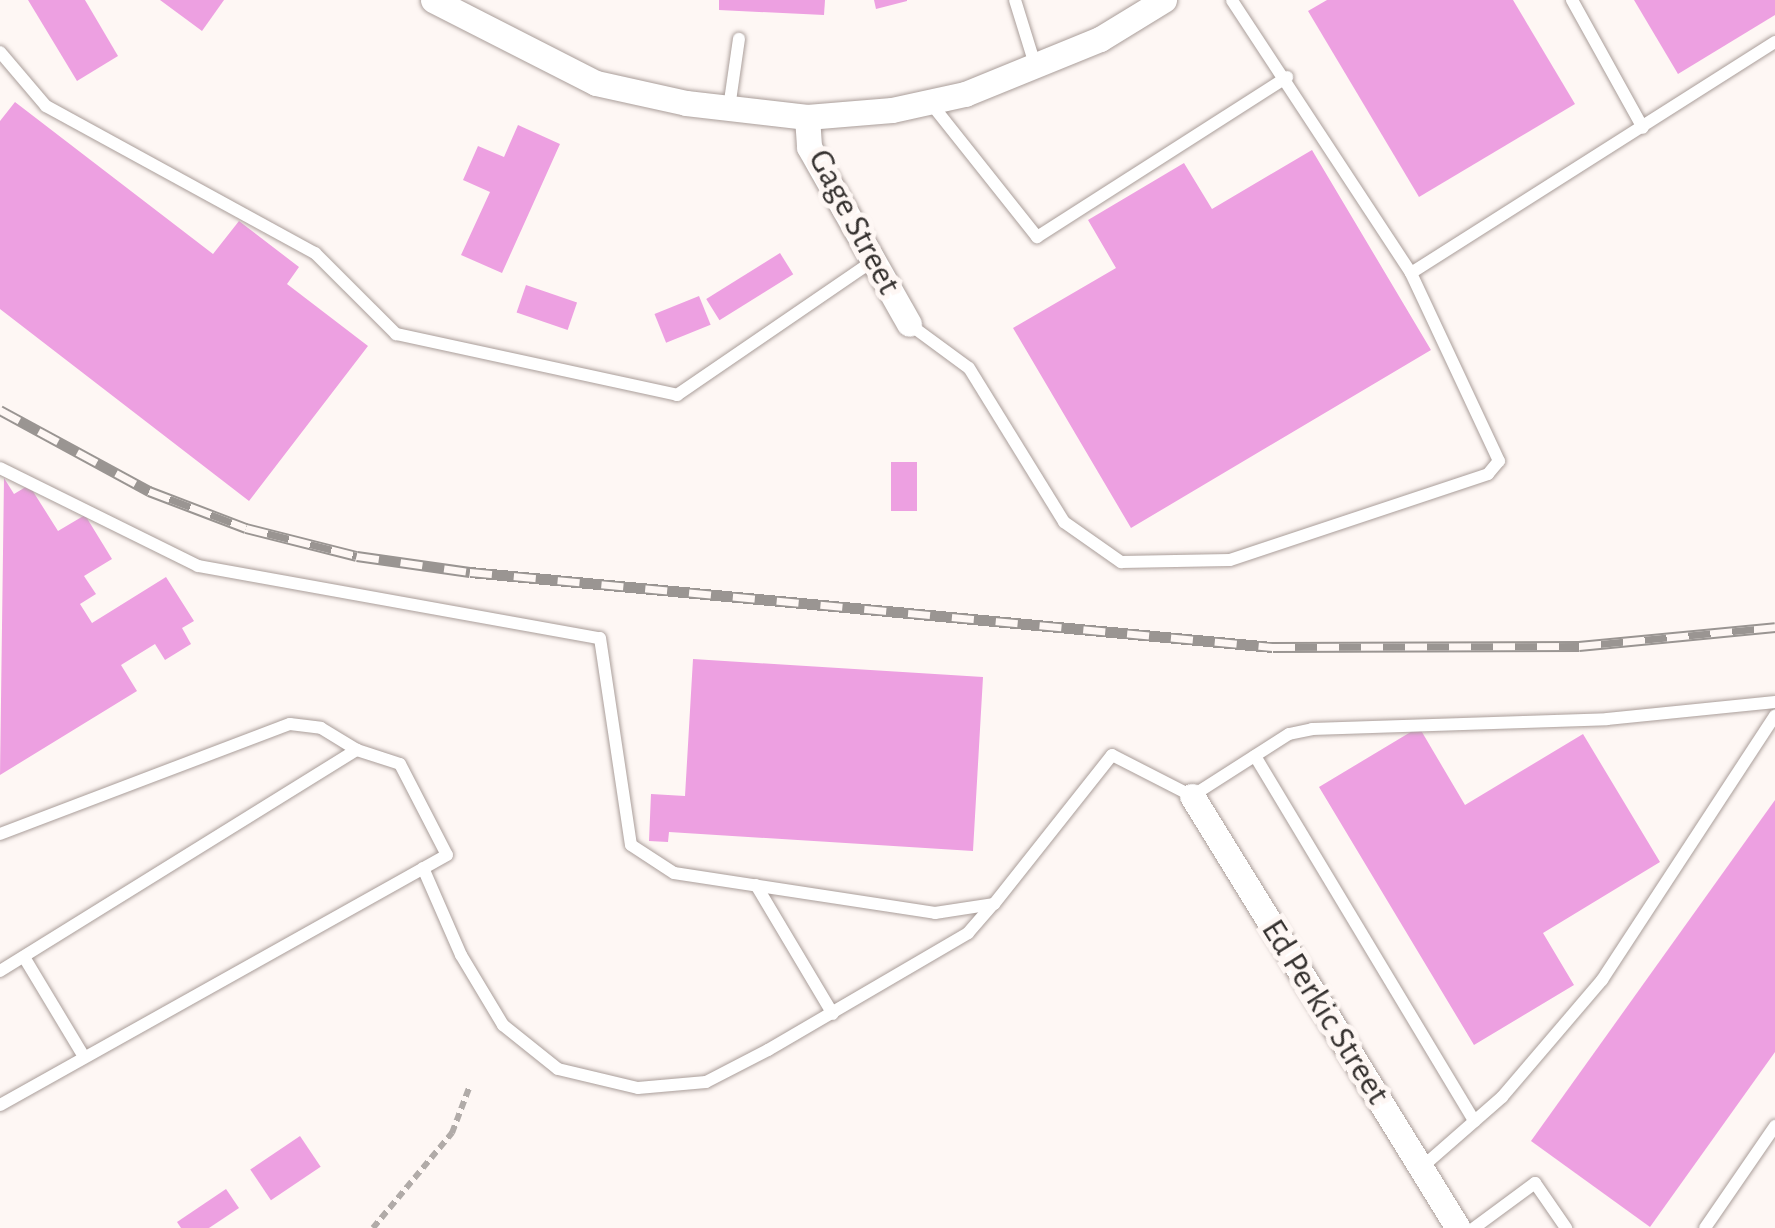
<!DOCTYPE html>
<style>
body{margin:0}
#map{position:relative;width:1775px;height:1228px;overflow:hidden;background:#fef7f4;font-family:"Alegreya Sans",sans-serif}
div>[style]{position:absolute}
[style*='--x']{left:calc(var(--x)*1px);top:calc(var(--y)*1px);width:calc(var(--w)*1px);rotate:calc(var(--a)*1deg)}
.building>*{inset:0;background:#eda0e1;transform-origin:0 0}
.path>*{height:6px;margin-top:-3px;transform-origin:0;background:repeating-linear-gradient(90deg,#b1aba8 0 8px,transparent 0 13px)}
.roads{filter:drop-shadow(0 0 2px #aa9e9a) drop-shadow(0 0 2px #aa9e9a)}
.lane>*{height:12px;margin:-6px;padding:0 6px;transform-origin:6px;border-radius:6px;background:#fff}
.street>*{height:25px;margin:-12.5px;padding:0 12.5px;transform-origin:12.5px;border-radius:12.5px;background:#fff}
.rail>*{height:11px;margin-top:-5.5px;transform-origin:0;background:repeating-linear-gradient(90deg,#fef7f4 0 22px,#9a9592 0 44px);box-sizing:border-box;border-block:2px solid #9a9592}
span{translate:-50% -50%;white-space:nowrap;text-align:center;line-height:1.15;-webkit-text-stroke:10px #fef7f4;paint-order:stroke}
.street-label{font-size:35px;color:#35312f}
</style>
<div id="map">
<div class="building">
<div style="clip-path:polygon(28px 0,85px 0,118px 56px,77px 81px)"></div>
<div style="clip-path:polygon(160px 0,224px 0,202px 31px)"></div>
<div style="clip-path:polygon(719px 0,825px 0,824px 15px,719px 10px)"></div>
<div style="clip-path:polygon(874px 0,907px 0,907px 1px,876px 9px)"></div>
<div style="clip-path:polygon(1327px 0,1513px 0,1575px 104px,1419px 197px,1308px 11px)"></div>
<div style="clip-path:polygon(1634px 0,1775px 0,1775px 15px,1678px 74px)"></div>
<div style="clip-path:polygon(15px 102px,213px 254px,239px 221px,299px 267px,287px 284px,368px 346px,249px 501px,0 309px,0 121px)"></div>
<div style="clip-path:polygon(518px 125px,560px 144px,502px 273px,461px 255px,490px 192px,463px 180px,478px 146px,504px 157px)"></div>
<div style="clip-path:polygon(1312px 150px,1431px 350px,1131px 528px,1013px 328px,1116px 268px,1088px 220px,1184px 163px,1212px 209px)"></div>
<div style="left:780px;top:253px;width:25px;height:87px;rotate:58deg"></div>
<div style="left:526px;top:285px;width:54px;height:29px;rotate:19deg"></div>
<div style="left:699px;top:296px;width:31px;height:48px;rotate:68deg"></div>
<div style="left:891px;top:462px;width:26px;height:49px"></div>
<div style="clip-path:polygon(4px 478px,14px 494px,29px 485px,58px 531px,85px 515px,112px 559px,84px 576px,96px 594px,80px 604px,92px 623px,166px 577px,194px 621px,182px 628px,191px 644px,165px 660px,155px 644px,121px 665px,137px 691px,0 775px)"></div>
<div style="clip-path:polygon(693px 659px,983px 677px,973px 851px,669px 832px,668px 842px,649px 841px,651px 794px,685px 796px)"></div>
<div style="clip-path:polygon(1419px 727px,1465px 805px,1583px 734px,1660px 862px,1543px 933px,1574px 985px,1474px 1045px,1319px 787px)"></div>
<div style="clip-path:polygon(1775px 800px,1775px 1052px,1650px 1227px,1531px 1141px)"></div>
<div style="left:300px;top:1136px;width:37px;height:60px;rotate:56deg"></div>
<div style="clip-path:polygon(226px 1189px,239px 1208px,209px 1228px,181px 1228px,177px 1222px)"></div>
</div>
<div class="path">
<div style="--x:373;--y:1228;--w:124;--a:-50.3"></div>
<div style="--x:452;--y:1133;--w:48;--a:-69.3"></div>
</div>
<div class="roads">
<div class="lane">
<div style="--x:1015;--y:0;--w:71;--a:72.8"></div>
<div style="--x:1572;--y:0;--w:146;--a:61"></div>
<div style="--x:0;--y:52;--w:71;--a:49.6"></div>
<div style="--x:46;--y:106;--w:307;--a:28.7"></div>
<div style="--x:315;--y:253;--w:115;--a:45"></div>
<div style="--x:396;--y:334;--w:288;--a:12.2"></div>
<div style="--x:677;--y:395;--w:237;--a:-34.4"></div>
<div style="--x:929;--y:101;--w:174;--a:51.5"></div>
<div style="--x:1037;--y:237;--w:297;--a:-32.6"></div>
<div style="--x:729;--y:108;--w:70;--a:-81.8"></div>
<div style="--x:1411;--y:273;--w:431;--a:-32.4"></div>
<div style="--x:909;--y:324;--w:74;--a:36.3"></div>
<div style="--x:969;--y:368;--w:181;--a:58.3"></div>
<div style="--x:1064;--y:522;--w:70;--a:35.1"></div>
<div style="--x:1121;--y:562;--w:109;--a:-1.1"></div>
<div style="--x:1230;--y:560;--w:272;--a:-18.4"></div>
<div style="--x:1488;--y:474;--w:17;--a:-50"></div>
<div style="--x:1499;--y:461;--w:208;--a:-115.1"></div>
<div style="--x:1411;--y:273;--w:326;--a:-123.3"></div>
<div style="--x:0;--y:468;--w:221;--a:26.3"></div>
<div style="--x:198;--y:566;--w:408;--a:10.2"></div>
<div style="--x:600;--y:638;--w:209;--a:81.5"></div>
<div style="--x:631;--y:845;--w:51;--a:33.1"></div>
<div style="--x:674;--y:873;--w:264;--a:8.7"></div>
<div style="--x:935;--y:913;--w:60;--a:-8.7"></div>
<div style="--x:994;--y:904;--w:190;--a:-51.6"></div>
<div style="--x:1112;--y:755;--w:90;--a:27.1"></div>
<div style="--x:1192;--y:796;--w:115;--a:-32.6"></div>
<div style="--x:1289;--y:734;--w:24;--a:-12"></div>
<div style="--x:1312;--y:729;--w:295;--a:-1.9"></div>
<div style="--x:1607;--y:719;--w:169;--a:-5.8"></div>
<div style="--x:1255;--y:756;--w:426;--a:59"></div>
<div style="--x:0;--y:834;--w:310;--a:-20.8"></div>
<div style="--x:290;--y:724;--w:31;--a:7"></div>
<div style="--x:321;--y:728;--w:42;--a:31.4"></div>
<div style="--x:423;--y:868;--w:95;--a:66.4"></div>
<div style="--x:461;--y:955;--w:82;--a:59"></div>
<div style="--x:503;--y:1025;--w:70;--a:38.7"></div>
<div style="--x:558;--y:1069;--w:82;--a:13.4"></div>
<div style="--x:638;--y:1088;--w:68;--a:-5"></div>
<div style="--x:706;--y:1082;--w:70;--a:-27.3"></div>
<div style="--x:768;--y:1050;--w:232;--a:-30.3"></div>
<div style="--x:968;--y:933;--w:38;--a:-49"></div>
<div style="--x:756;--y:885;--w:150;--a:59.2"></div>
<div style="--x:24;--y:957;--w:117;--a:59"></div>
<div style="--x:0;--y:971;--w:420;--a:-31.8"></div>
<div style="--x:357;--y:750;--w:45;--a:18"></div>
<div style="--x:400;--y:764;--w:102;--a:62.7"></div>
<div style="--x:447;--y:855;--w:512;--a:150.78"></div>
<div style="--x:1421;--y:1168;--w:108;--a:-41.2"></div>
<div style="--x:1502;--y:1097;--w:154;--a:-49.5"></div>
<div style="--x:1602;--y:980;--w:316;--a:-56.8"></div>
<div style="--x:1474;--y:1228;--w:76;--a:-36.4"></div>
<div style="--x:1535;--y:1183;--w:55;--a:55.4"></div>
<div style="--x:1705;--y:1228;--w:124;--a:-55.5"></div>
</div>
<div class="street">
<div style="--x:433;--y:0;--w:183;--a:27"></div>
<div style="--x:596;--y:83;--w:92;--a:12.5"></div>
<div style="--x:686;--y:103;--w:122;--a:6.6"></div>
<div style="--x:807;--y:117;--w:85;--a:-4.7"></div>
<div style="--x:892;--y:110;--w:75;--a:-12.4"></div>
<div style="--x:965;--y:94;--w:146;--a:-22.2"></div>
<div style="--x:1100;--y:39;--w:75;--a:-31.4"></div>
<div style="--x:807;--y:117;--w:30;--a:86"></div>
<div style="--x:809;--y:147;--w:203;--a:60.5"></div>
<div style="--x:1192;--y:796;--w:507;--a:58.38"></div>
</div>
</div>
<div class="rail">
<div style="--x:0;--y:410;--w:170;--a:28.5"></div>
<div style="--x:149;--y:491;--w:104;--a:20.9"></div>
<div style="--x:246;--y:528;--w:114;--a:14.2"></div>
<div style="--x:357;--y:556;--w:114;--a:8.1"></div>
<div style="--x:470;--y:572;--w:806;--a:5.34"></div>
<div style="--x:1273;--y:647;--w:306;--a:-0.2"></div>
<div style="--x:1579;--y:646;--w:197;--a:-5.5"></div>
</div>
<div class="street-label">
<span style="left:854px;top:222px;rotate:62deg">Gage Street</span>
<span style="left:1325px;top:1012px;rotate:58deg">Ed Perkic Street</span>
</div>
</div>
